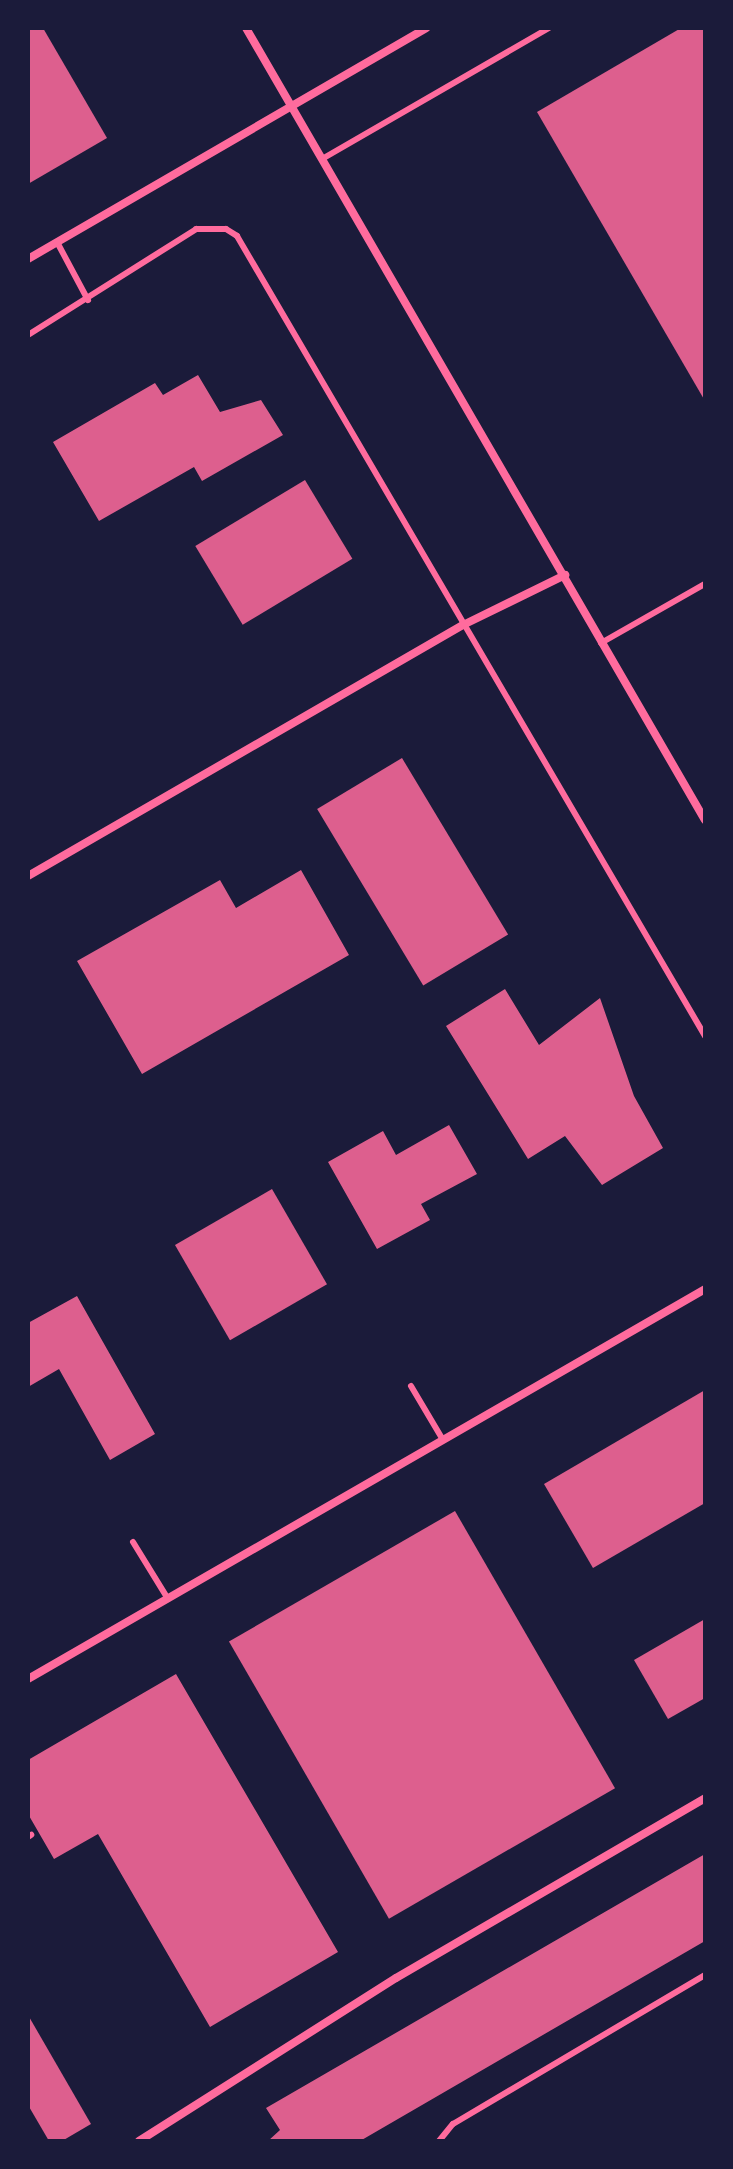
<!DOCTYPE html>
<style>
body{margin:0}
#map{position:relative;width:733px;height:2169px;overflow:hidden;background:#1b1b3a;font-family:"Archivo Narrow",sans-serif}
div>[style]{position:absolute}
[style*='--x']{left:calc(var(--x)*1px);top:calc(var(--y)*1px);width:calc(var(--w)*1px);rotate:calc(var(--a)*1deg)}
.building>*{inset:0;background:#dd5f8e;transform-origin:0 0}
.service>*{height:6px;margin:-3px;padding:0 3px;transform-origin:3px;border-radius:3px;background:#ff6b9d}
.minor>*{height:8px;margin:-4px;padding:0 4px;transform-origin:4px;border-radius:4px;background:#ff6b9d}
span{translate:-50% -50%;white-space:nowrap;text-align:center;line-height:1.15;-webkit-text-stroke:6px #1b1b3a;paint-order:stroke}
.frame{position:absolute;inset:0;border:30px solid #1b1b3a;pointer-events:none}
</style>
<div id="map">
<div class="building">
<div style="clip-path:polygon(28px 28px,43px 28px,107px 138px,28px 184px)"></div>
<div style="clip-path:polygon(681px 28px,705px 28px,705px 401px,537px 112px)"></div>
<div style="clip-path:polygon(198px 375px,220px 412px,261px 400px,283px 435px,202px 481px,194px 467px,99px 521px,53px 442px,155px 383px,163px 395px)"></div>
<div style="left:305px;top:480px;width:92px;height:128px;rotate:59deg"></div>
<div style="left:402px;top:758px;width:206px;height:99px;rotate:59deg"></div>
<div style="clip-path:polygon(301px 870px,349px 955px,142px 1074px,77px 961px,220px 880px,236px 908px)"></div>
<div style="clip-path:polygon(505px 989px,539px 1045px,600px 998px,634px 1096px,663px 1148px,602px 1185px,565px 1136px,528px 1159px,446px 1026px)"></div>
<div style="clip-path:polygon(449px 1125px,477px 1174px,421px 1204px,430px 1220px,377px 1249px,328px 1162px,383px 1131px,396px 1155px)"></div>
<div style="left:272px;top:1189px;width:110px;height:112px;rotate:60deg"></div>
<div style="clip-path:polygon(77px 1296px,155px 1434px,110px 1460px,59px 1369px,28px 1387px,28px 1323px)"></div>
<div style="clip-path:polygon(705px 1390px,705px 1503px,593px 1568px,544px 1484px)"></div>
<div style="left:455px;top:1511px;width:320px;height:261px;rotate:60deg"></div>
<div style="clip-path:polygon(705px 1619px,705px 1698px,668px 1719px,634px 1660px)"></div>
<div style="clip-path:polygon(176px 1674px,338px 1952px,210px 2027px,98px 1834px,54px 1859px,28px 1814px,28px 1760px)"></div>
<div style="clip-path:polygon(705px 1854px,705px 1941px,360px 2141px,268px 2141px,280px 2130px,266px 2108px)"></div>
<div style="clip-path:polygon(28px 2015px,91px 2124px,62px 2141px,49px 2141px,28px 2105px)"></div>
</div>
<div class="service">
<div style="--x:322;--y:159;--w:262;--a:-30"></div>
<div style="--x:57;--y:242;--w:66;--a:61.9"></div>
<div style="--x:28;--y:335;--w:199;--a:-32.2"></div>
<div style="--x:196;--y:229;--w:30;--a:0"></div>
<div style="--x:226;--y:229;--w:13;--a:32"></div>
<div style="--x:237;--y:236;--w:927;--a:59.67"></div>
<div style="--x:601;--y:643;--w:120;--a:-29.6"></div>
<div style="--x:411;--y:1386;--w:63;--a:59.3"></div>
<div style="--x:133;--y:1542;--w:67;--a:58.4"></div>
<div style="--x:28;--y:1837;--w:4;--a:-34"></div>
<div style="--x:439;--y:2141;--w:22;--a:-51"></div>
<div style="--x:453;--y:2124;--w:293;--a:-30.6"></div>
</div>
<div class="minor">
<div style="--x:246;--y:28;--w:915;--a:59.91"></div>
<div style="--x:28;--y:259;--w:460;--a:-30.1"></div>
<div style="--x:28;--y:876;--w:502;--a:-29.99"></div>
<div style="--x:463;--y:625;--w:114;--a:-26.1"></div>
<div style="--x:28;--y:1679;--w:781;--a:-29.94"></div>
<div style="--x:139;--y:2141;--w:304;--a:-32.4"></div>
<div style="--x:396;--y:1978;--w:358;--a:-30.2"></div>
</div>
<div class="frame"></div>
</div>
